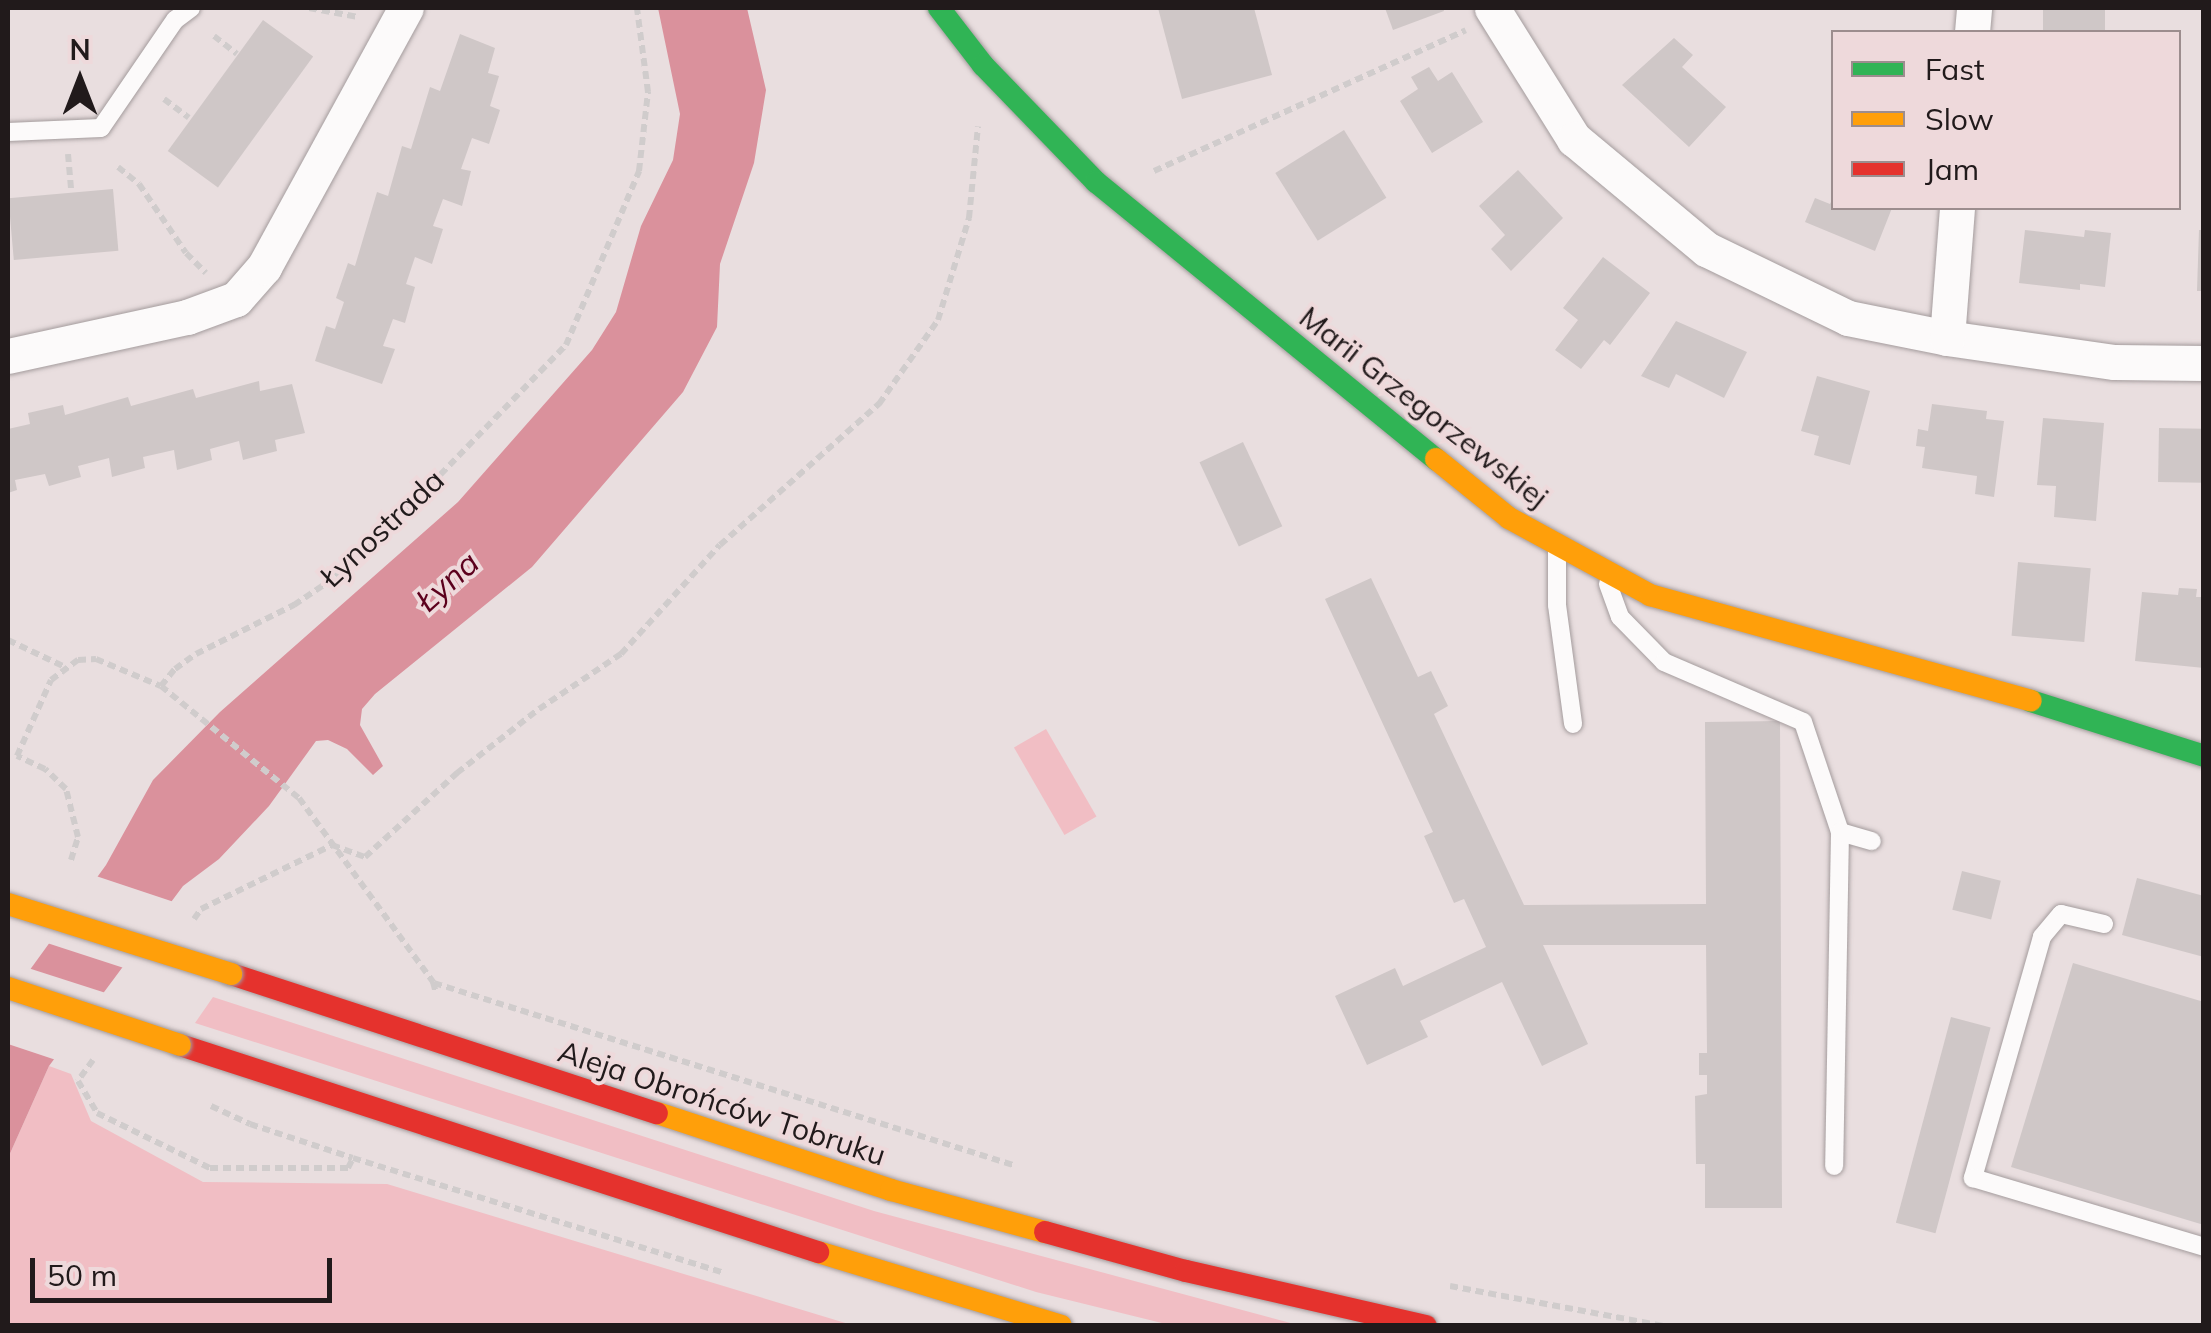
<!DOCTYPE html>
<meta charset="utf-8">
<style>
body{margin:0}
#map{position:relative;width:2211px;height:1333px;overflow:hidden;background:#e9dedf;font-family:Mulish,sans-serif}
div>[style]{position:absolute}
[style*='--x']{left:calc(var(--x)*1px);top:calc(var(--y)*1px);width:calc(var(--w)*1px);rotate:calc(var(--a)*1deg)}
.green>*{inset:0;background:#f1bec4;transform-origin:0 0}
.water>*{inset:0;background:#da919c}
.pier>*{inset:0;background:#e9dedf}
.building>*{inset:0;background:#cfc7c7;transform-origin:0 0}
.path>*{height:6px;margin-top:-3px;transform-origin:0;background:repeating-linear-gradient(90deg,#d0cccc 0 8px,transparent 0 13px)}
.roads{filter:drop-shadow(0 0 2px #a49c9d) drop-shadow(0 0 2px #a49c9d)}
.lane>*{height:18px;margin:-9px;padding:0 9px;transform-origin:9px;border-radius:9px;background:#fcfafa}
.street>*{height:35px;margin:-17.5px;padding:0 17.5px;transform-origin:17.5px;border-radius:17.5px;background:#fcfafa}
.fast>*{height:22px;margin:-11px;padding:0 11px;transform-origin:11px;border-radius:11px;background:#30b455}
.slow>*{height:22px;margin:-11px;padding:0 11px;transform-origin:11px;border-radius:11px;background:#ff9f0a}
.jam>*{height:22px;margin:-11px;padding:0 11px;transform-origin:11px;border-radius:11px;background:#e5322d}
.bridges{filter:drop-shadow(0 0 2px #a49c9d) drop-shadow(0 0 2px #a49c9d)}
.slow-bridge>*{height:22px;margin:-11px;padding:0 11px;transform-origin:11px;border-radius:11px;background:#ff9f0a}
span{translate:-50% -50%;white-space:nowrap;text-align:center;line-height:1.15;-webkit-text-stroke:8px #eed9db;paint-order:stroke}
.street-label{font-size:30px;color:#211a1b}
.water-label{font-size:32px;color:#5c001d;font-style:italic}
.frame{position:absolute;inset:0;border:10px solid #211a1b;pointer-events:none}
.legend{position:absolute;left:1831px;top:30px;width:350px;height:180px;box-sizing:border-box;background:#eed9db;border:2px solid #9c8d8e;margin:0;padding:12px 18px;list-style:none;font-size:30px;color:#211a1b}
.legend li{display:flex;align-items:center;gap:20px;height:50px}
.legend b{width:50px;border:2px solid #9c8d8e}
.north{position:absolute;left:30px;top:30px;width:100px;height:100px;-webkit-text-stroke:8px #eed9db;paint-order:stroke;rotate:0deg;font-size:28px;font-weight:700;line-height:40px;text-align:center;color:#211a1b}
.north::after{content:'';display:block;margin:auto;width:35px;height:45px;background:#211a1b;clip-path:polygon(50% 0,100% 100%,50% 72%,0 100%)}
.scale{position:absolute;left:30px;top:1258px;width:302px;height:45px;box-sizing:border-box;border:5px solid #211a1b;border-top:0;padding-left:12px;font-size:30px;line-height:35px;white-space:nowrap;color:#211a1b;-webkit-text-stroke:8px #eed9db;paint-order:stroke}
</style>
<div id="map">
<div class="green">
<div style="left:1046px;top:729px;width:101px;height:37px;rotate:60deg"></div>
<div style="clip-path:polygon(213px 997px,874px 1211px,1298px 1325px,1170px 1325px,1036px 1292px,195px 1023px)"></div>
<div style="clip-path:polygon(49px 1066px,71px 1074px,91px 1121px,203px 1182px,387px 1184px,852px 1325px,8px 1326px,8px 1158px)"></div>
</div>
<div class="water">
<div style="clip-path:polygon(658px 8px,747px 8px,766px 90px,754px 163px,720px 264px,717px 327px,683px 392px,532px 567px,375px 694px,362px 709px,360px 725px,383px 766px,373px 775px,347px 749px,328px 740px,316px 741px,269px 806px,219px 859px,183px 886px,49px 1066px,8px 1158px,8px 1000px,106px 865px,153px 780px,220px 712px,458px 502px,592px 350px,616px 312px,641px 226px,673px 160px,680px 114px)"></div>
</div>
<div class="pier">
<div style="clip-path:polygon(93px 875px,177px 903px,127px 969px,44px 942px)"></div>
<div style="clip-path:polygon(25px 967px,109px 994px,59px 1061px,8px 1044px,8px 991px)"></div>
</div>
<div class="building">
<div style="clip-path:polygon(1158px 8px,1254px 8px,1272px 75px,1182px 99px)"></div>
<div style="clip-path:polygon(1385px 8px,1443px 8px,1444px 11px,1393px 30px)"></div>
<div style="left:2043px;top:8px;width:62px;height:24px"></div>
<div style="left:263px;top:20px;width:62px;height:162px;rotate:36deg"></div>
<div style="clip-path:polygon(460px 34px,495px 48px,488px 73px,499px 76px,490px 106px,500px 110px,489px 144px,472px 138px,461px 169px,471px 171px,462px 206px,443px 199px,433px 226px,443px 229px,432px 264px,415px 257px,406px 284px,415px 287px,405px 323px,393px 319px,383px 346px,395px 349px,382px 384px,315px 361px,326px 326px,335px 329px,344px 302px,336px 298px,348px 263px,355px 266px,377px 192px,388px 196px,402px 146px,411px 149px,430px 87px,440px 91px)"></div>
<div style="clip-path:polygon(1674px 38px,1693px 55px,1682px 67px,1726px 107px,1689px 147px,1622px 85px)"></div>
<div style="clip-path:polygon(1429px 67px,1438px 81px,1452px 72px,1483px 122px,1432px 153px,1400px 101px,1418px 89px,1411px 77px)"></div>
<div style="left:1344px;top:130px;width:80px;height:81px;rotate:58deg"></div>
<div style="clip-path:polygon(1518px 170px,1563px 218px,1511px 271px,1491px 249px,1505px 235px,1479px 206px)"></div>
<div style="left:113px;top:189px;width:62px;height:105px;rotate:85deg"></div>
<div style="clip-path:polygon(1834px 196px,1834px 208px,1892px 208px,1875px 251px,1805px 222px,1815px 198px,1830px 204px)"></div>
<div style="clip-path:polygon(2025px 230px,2084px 237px,2085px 230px,2111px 233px,2105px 287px,2080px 284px,2080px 290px,2019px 283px)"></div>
<div style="clip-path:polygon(2199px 230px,2204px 230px,2204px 291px,2197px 291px)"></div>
<div style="clip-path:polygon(1603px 257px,1650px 293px,1610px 345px,1604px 340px,1581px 369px,1555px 350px,1578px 320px,1563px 308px)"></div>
<div style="clip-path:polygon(1676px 321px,1747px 352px,1724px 398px,1676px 374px,1669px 388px,1641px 376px)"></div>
<div style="clip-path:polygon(1817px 376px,1870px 391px,1850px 465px,1814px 455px,1819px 436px,1801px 431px)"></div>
<div style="clip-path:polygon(259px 381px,260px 391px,292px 384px,305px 433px,275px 440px,277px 451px,243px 460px,239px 441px,210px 449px,212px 460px,177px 470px,174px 450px,143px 457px,145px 468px,112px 477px,109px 458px,78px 466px,81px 477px,49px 486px,45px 474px,15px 480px,17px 490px,8px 493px,8px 429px,30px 424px,28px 413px,63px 405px,65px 415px,128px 397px,131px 406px,193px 389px,196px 398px)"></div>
<div style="clip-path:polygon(1932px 404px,1987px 411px,1986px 419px,2004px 421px,1994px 497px,1975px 494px,1977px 476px,1922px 468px,1925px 447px,1916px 446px,1918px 429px,1928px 431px)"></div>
<div style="clip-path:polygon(2043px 418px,2104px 423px,2096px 521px,2054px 517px,2056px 486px,2037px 485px)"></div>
<div style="left:2159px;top:428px;width:45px;height:54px;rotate:1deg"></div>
<div style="left:1243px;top:442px;width:93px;height:48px;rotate:65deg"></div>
<div style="left:2018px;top:562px;width:73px;height:74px;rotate:5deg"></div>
<div style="clip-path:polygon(1371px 578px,1418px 677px,1431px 671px,1448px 706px,1434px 714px,1524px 905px,1706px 904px,1705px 722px,1780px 721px,1782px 1208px,1705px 1208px,1705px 1164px,1696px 1164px,1695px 1096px,1707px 1094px,1707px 1075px,1699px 1075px,1699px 1053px,1707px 1053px,1706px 945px,1543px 945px,1588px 1044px,1542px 1066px,1502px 982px,1420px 1021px,1428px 1037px,1367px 1065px,1335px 996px,1395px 968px,1403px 986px,1486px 947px,1464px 899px,1454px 903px,1424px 836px,1433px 832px,1325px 599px)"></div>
<div style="clip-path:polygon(2179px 588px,2197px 589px,2196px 597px,2204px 597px,2204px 668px,2135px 661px,2142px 592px,2178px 595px)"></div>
<div style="left:1962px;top:871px;width:40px;height:40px;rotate:14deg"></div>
<div style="clip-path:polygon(2137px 878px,2204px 896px,2204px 957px,2122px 935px)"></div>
<div style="clip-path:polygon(2073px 963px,2204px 1002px,2204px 1225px,2011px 1167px)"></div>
<div style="left:1951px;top:1017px;width:41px;height:213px;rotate:15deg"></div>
</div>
<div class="path">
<div style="--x:309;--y:8;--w:50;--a:10.4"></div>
<div style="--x:214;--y:36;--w:29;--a:38"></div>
<div style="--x:164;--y:99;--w:31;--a:37"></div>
<div style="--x:68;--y:154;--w:38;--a:85"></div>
<div style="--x:118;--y:167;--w:27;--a:39"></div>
<div style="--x:139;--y:184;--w:83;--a:55.7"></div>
<div style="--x:186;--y:253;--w:28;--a:45"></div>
<div style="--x:1154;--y:171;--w:342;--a:-24.3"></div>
<div style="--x:8;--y:640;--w:63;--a:25.3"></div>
<div style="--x:161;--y:686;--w:22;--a:-51"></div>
<div style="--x:175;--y:669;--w:26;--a:-36"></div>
<div style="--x:196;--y:654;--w:110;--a:-26.6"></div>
<div style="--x:294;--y:605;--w:37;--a:-34"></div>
<div style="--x:325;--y:584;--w:68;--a:-40.2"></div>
<div style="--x:377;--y:540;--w:272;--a:-45.9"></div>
<div style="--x:566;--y:345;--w:189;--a:-67.2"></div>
<div style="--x:639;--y:171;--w:80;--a:-83.5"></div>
<div style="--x:648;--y:92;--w:85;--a:-97.5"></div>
<div style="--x:71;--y:860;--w:24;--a:-73"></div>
<div style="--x:78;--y:837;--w:49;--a:-104"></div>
<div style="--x:66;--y:789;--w:29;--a:-136"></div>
<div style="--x:45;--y:769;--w:31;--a:-155"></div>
<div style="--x:17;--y:756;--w:83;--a:-65.9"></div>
<div style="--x:51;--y:680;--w:34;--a:-37"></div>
<div style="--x:78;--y:660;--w:18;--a:-3"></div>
<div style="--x:96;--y:659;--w:70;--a:22.6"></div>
<div style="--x:161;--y:686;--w:178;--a:39.1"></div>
<div style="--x:299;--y:798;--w:228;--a:53.9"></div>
<div style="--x:433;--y:982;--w:11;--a:75"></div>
<div style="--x:194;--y:919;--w:12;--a:-55"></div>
<div style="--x:201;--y:909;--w:146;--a:-26"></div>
<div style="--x:332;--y:845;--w:35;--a:20"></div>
<div style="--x:365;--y:857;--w:125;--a:-42.4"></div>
<div style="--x:457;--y:773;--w:104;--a:-38"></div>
<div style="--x:539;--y:709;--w:99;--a:-33.9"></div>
<div style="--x:621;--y:654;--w:147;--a:-47.8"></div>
<div style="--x:720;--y:545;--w:213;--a:-41.6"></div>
<div style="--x:879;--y:404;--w:103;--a:-54.9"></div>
<div style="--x:938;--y:320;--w:107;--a:-73.1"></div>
<div style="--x:969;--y:218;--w:92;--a:-84.4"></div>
<div style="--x:434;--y:983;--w:610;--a:17.45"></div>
<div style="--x:93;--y:1060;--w:26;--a:126"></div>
<div style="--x:78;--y:1081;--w:37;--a:59"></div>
<div style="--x:97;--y:1113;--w:126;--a:26"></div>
<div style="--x:210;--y:1168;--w:138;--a:0"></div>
<div style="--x:348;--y:1168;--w:11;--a:-63"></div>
<div style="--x:211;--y:1106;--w:43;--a:24.8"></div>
<div style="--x:250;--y:1124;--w:108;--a:18.3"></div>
<div style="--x:353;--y:1158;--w:386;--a:17.2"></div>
<div style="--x:1450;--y:1286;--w:217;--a:10.6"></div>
</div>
<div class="roads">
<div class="lane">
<div style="--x:8;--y:132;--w:93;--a:-2.5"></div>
<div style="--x:101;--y:128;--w:131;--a:-55.6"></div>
<div style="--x:175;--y:20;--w:20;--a:-37"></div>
<div style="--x:1557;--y:550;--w:55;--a:90"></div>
<div style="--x:1557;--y:605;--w:120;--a:82.3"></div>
<div style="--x:1608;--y:584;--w:35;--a:70"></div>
<div style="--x:1620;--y:617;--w:63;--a:45.6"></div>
<div style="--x:1664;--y:662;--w:151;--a:23.3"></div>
<div style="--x:1803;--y:722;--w:116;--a:71.4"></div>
<div style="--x:1840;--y:832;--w:334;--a:91"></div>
<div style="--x:1840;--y:832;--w:33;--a:16"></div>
<div style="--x:2104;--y:924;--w:44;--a:-166.9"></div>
<div style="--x:2061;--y:914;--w:30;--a:130"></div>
<div style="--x:2042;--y:937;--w:251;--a:106"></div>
<div style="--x:1973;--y:1178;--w:241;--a:16.6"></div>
</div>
<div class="street">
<div style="--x:1492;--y:8;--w:155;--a:58"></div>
<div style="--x:1574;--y:139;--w:172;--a:39.8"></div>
<div style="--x:1706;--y:249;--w:158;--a:25.9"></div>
<div style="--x:1848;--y:318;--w:101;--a:11.4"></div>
<div style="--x:1947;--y:338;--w:169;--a:8.2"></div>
<div style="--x:2114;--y:362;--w:90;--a:0.6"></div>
<div style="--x:1972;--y:32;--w:24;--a:-85"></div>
<div style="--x:1947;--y:338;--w:130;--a:-85.6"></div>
<div style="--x:8;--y:356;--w:183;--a:-12.3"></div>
<div style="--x:187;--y:317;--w:52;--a:-20.2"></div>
<div style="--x:236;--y:299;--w:43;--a:-48.8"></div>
<div style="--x:264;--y:267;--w:295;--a:-61.3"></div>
</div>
<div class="fast">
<div style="--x:939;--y:8;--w:72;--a:52.3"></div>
<div style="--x:983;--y:65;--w:163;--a:46"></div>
<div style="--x:1096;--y:182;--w:439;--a:39.2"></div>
<div style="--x:2031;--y:701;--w:182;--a:17.6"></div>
</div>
<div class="slow">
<div style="--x:1436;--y:459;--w:94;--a:38.9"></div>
<div style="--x:1509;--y:518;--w:161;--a:28.6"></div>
<div style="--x:1650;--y:595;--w:395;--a:15.5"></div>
<div style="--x:657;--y:1113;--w:246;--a:18.2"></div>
<div style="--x:891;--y:1190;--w:160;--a:15.3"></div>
<div style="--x:818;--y:1252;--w:254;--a:16.9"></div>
</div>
<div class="jam">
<div style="--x:231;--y:974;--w:448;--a:18.1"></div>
<div style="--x:180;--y:1045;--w:671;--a:17.98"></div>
<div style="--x:1045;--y:1232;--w:146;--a:15.5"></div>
<div style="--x:1186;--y:1271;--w:246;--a:12.9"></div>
</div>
</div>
<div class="bridges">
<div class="slow-bridge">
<div style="--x:8;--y:904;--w:234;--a:17.4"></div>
<div style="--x:8;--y:988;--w:181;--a:18.3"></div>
</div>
</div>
<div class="street-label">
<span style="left:1424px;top:407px;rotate:38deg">Marii Grzegorzewskiej</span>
<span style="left:382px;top:528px;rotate:-43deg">Łynostrada</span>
<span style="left:722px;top:1103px;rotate:18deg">Aleja Obrońców Tobruku</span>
</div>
<div class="water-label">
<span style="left:447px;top:581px;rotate:-42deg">Łyna</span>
</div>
<div class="frame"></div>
<ul class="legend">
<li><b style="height:12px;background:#30b455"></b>Fast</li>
<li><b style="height:12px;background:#ff9f0a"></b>Slow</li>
<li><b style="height:12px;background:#e5322d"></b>Jam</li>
</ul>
<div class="north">N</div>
<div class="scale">50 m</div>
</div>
